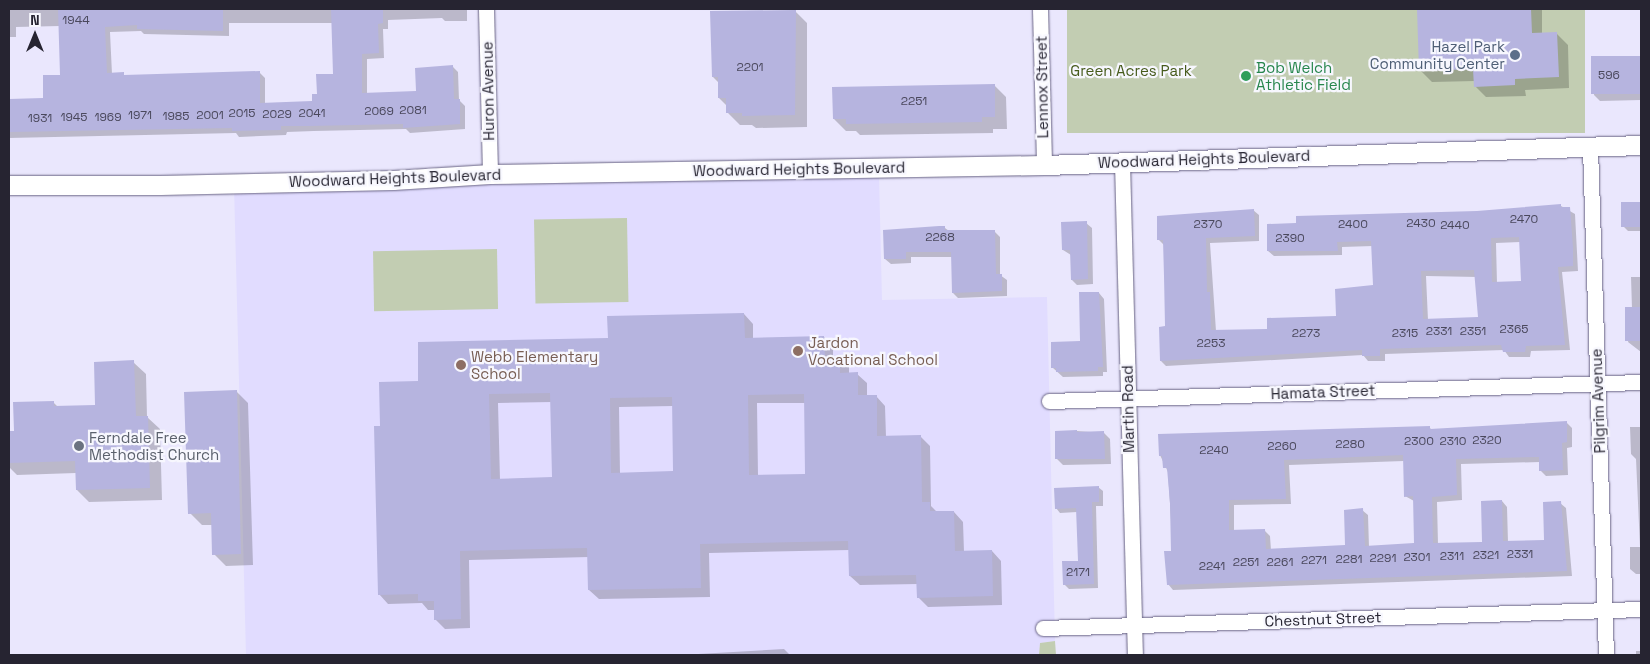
<!DOCTYPE html>
<style>
body{margin:0}
#map{position:relative;width:1650px;height:664px;overflow:hidden;background:#eae7fd;font-family:"Space Grotesk",sans-serif}
div>[style]{position:absolute}
[style*='--x']{left:calc(var(--x)*1px);top:calc(var(--y)*1px);width:calc(var(--w)*1px);rotate:calc(var(--a)*1deg)}
.built>*{inset:0;background:#e1dcff}
.green>*{inset:0;background:#c2cdb2;transform-origin:0 0}
.shadow>*{inset:0;background:#0003;transform-origin:0 0}
.building>*{inset:0;background:#b6b4df;transform-origin:0 0}
.roads{filter:drop-shadow(0 0 1px #696484) drop-shadow(0 0 1px #696484)}
.minor>*{height:15px;margin:-7.5px;padding:0 7.5px;transform-origin:7.5px;border-radius:7.5px;background:#fff}
.tertiary>*{height:19px;margin:-9.5px;padding:0 9.5px;transform-origin:9.5px;border-radius:9.5px;background:#fff}
.dots>*{width:14px;height:14px;translate:-50% -50%;box-sizing:border-box;border:2px solid #f7f7fe;border-radius:50%}
span{translate:-50% -50%;white-space:nowrap;text-align:center;line-height:1.15;-webkit-text-stroke:4.5px #f7f7fe;paint-order:stroke}
.number-label{font-size:12px;color:#4a485c}
.number-label span{-webkit-text-stroke-width:0}
.service-label{font-size:15px;color:#4e5e75}
.right{translate:-100% -50%;text-align:right}
.leisure-label{font-size:15px;color:#27864d}
.left{translate:0 -50%;text-align:left}
.park-label{font-size:15px;color:#475b1c}
.street-label{font-size:15px;color:#262431}
.education-label{font-size:15px;color:#785e54}
.worship-label{font-size:15px;color:#5b616d}
.frame{position:absolute;inset:0;border:10px solid #262431;pointer-events:none}
.north{position:absolute;left:10px;top:10px;width:50px;height:50px;-webkit-text-stroke:4px #f7f7fe;paint-order:stroke;rotate:0deg;font-size:14px;font-weight:700;line-height:20px;text-align:center;color:#262431}
.north::after{content:'';display:block;margin:auto;width:18px;height:22px;background:#262431;clip-path:polygon(50% 0,100% 100%,50% 72%,0 100%)}
</style>
<div id="map">
<div class="built">
<div style="clip-path:polygon(879px 175px,882px 300px,1047px 297px,1055px 641px,1040px 643px,1039px 655px,246px 655px,234px 186px)"></div>
</div>
<div class="green">
<div style="left:1067px;top:9px;width:518px;height:124px"></div>
<div style="left:627px;top:218px;width:84px;height:93px;rotate:89deg"></div>
<div style="left:497px;top:249px;width:60px;height:124px;rotate:89deg"></div>
<div style="clip-path:polygon(1055px 641px,1056px 655px,1039px 655px,1040px 643px)"></div>
</div>
<div class="shadow">
<div style="clip-path:polygon(evenodd,9px 9px,467px 9px,467px 21px,445px 21px,442px 18px,388px 20px,388px 29px,383px 29px,384px 58px,367px 59px,367px 94px,417px 93px,453px 67px,458px 72px,459px 100px,465px 106px,465px 129px,410px 133px,406px 129px,314px 131px,287px 132px,286px 135px,239px 137px,236px 133px,9px 138px,9px 101px,44px 100px,61px 76px,60px 26px,16px 27px,16px 37px,9px 37px,9px 9px,229px 23px,332px 23px,334px 75px,314px 103px,265px 104px,265px 78px,259px 72px,126px 77px,112px 74px,110px 32px,141px 31px,144px 34px,229px 36px,229px 23px)"></div>
<div style="clip-path:polygon(1419px 9px,1542px 9px,1542px 34px,1557px 34px,1568px 45px,1569px 88px,1525px 90px,1526px 96px,1486px 97px,1475px 86px,1475px 81px,1432px 82px,1421px 71px)"></div>
<div style="clip-path:polygon(795px 11px,807px 23px,807px 127px,756px 128px,752px 125px,740px 125px,728px 113px,727px 106px,719px 98px,719px 83px,713px 77px)"></div>
<div style="clip-path:polygon(1641px 57px,1641px 100px,1600px 101px,1594px 95px,1592px 59px)"></div>
<div style="clip-path:polygon(994px 85px,1006px 97px,1007px 129px,993px 129px,993px 133px,860px 135px,856px 131px,846px 131px,834px 119px)"></div>
<div style="clip-path:polygon(1641px 203px,1641px 231px,1628px 231px,1623px 226px,1622px 204px)"></div>
<div style="clip-path:polygon(evenodd,1561px 206px,1575px 214px,1578px 271px,1562px 272px,1570px 350px,1531px 351px,1530px 357px,1509px 357px,1504px 350px,1385px 354px,1385px 361px,1368px 361px,1363px 355px,1166px 366px,1161px 361px,1166px 328px,1164px 245px,1158px 239px,1253px 210px,1259px 215px,1259px 241px,1210px 243px,1216px 331px,1268px 331px,1337px 317px,1374px 286px,1373px 246px,1342px 247px,1342px 255px,1274px 256px,1268px 251px,1477px 212px,1561px 206px,1520px 242px,1522px 282px,1497px 283px,1496px 243px,1520px 242px,1561px 206px,1426px 276px,1477px 277px,1479px 318px,1428px 320px,1426px 276px)"></div>
<div style="clip-path:polygon(1086px 223px,1092px 228px,1093px 284px,1077px 285px,1072px 280px,1071px 255px,1063px 250px)"></div>
<div style="clip-path:polygon(945px 228px,949px 231px,994px 231px,1000px 237px,1000px 275px,1007px 280px,1007px 296px,958px 298px,953px 293px,952px 257px,911px 257px,911px 263px,891px 264px,885px 259px)"></div>
<div style="clip-path:polygon(1631px 277px,1641px 277px,1641px 352px,1628px 342px,1632px 309px)"></div>
<div style="clip-path:polygon(1099px 293px,1104px 299px,1107px 372px,1103px 372px,1103px 376px,1063px 377px,1053px 368px,1082px 342px)"></div>
<div style="clip-path:polygon(evenodd,744px 314px,753px 324px,753px 339px,824px 337px,833px 347px,833px 358px,839px 358px,849px 367px,849px 374px,857px 374px,867px 383px,867px 397px,876px 396px,885px 406px,886px 437px,920px 436px,930px 446px,931px 506px,938px 513px,954px 512px,963px 522px,964px 552px,992px 551px,1001px 561px,1002px 605px,928px 607px,918px 597px,918px 584px,860px 585px,850px 576px,850px 550px,709px 553px,710px 597px,599px 599px,589px 590px,589px 557px,469px 560px,470px 628px,445px 629px,435px 619px,435px 610px,428px 610px,422px 603px,388px 604px,379px 594px,381px 427px,420px 383px,609px 339px,744px 314px,552px 402px,553px 479px,500px 480px,498px 403px,552px 402px,744px 314px,757px 403px,805px 403px,806px 475px,758px 476px,757px 403px,744px 314px,673px 406px,674px 473px,620px 474px,619px 407px,673px 406px)"></div>
<div style="clip-path:polygon(133px 362px,146px 374px,147px 417px,160px 429px,162px 500px,89px 502px,77px 490px,76px 473px,17px 475px,9px 467px,9px 432px,15px 432px,53px 402px,58px 407px,96px 406px)"></div>
<div style="clip-path:polygon(236px 391px,248px 403px,253px 565px,226px 566px,214px 554px,213px 525px,202px 525px,190px 513px)"></div>
<div style="clip-path:polygon(evenodd,1566px 422px,1572px 428px,1572px 447px,1567px 448px,1568px 475px,1546px 476px,1540px 470px,1540px 462px,1461px 464px,1462px 500px,1437px 502px,1438px 544px,1483px 543px,1502px 501px,1507px 507px,1508px 542px,1545px 541px,1560px 503px,1566px 508px,1572px 576px,1173px 590px,1168px 584px,1173px 552px,1168px 472px,1160px 455px,1429px 427px,1432px 430px,1566px 422px,1404px 461px,1405px 496px,1414px 501px,1415px 545px,1369px 547px,1368px 515px,1362px 510px,1347px 547px,1271px 550px,1270px 536px,1264px 530px,1234px 532px,1234px 505px,1291px 504px,1289px 465px,1404px 461px)"></div>
<div style="clip-path:polygon(1630px 427px,1641px 427px,1641px 574px,1636px 574px,1630px 569px,1630px 547px,1640px 547px,1636px 459px,1631px 454px)"></div>
<div style="clip-path:polygon(1077px 431px,1104px 433px,1110px 439px,1111px 464px,1063px 465px,1057px 459px)"></div>
<div style="clip-path:polygon(1098px 487px,1103px 491px,1103px 506px,1096px 506px,1098px 588px,1069px 589px,1064px 584px,1079px 562px,1077px 512px,1060px 513px,1056px 508px)"></div>
<div style="clip-path:polygon(784px 649px,790px 655px,698px 654px)"></div>
<div style="left:1636px;top:651px;width:5px;height:4px"></div>
</div>
<div class="building">
<div style="clip-path:polygon(58px 9px,223px 9px,223px 31px,137px 29px,137px 25px,105px 27px,107px 73px,124px 72px,124px 75px,260px 71px,260px 103px,312px 101px,312px 94px,317px 94px,316px 74px,333px 74px,331px 9px,383px 9px,383px 23px,378px 24px,379px 53px,362px 54px,362px 93px,416px 91px,415px 68px,453px 65px,454px 99px,460px 99px,460px 124px,403px 128px,403px 124px,308px 126px,281px 126px,281px 130px,232px 131px,232px 128px,9px 132px,9px 99px,43px 98px,43px 75px,60px 75px)"></div>
<div style="clip-path:polygon(1417px 9px,1531px 9px,1532px 33px,1557px 32px,1559px 77px,1515px 79px,1515px 85px,1474px 87px,1473px 69px,1419px 71px)"></div>
<div style="clip-path:polygon(796px 10px,795px 115px,742px 116px,742px 113px,726px 113px,726px 98px,718px 98px,718px 77px,712px 77px,710px 11px)"></div>
<div style="left:1641px;top:56px;width:38px;height:50px;rotate:90deg"></div>
<div style="clip-path:polygon(995px 84px,995px 117px,982px 117px,982px 122px,846px 124px,846px 119px,833px 119px,832px 87px)"></div>
<div style="left:1621px;top:202px;width:20px;height:25px"></div>
<div style="clip-path:polygon(evenodd,1561px 204px,1561px 207px,1570px 207px,1573px 248px,1573px 266px,1558px 267px,1565px 345px,1526px 346px,1525px 352px,1503px 352px,1501px 345px,1380px 349px,1380px 356px,1362px 356px,1362px 350px,1160px 361px,1159px 327px,1165px 326px,1164px 276px,1163px 240px,1157px 240px,1157px 216px,1254px 209px,1255px 236px,1206px 238px,1207px 292px,1210px 292px,1211px 330px,1267px 329px,1267px 318px,1336px 316px,1335px 289px,1373px 285px,1371px 241px,1337px 242px,1338px 251px,1267px 251px,1267px 224px,1296px 223px,1296px 216px,1477px 211px,1561px 204px,1519px 237px,1521px 281px,1492px 282px,1491px 238px,1519px 237px,1561px 204px,1474px 270px,1478px 317px,1423px 319px,1421px 271px,1474px 270px)"></div>
<div style="clip-path:polygon(1087px 221px,1088px 279px,1071px 280px,1070px 250px,1062px 250px,1061px 222px)"></div>
<div style="clip-path:polygon(939px 226px,945px 226px,945px 230px,995px 230px,996px 274px,1002px 274px,1002px 291px,952px 293px,951px 252px,906px 252px,906px 259px,884px 259px,883px 230px)"></div>
<div style="clip-path:polygon(1079px 292px,1099px 292px,1103px 367px,1098px 367px,1098px 371px,1056px 372px,1056px 368px,1051px 368px,1051px 342px,1080px 341px)"></div>
<div style="left:1641px;top:307px;width:34px;height:16px;rotate:90deg"></div>
<div style="clip-path:polygon(evenodd,744px 313px,745px 338px,824px 336px,825px 357px,840px 357px,840px 373px,858px 372px,858px 395px,877px 395px,877px 436px,921px 435px,922px 502px,930px 502px,930px 511px,954px 511px,955px 551px,992px 550px,993px 596px,917px 598px,916px 575px,849px 576px,848px 541px,700px 544px,701px 588px,588px 590px,587px 548px,460px 551px,461px 619px,434px 620px,434px 601px,418px 601px,418px 594px,378px 595px,374px 426px,380px 426px,379px 382px,418px 381px,418px 342px,608px 338px,607px 316px,744px 313px,550px 393px,552px 477px,491px 479px,489px 394px,550px 393px,744px 313px,804px 394px,805px 474px,749px 475px,748px 395px,804px 394px,744px 313px,672px 397px,673px 471px,611px 473px,610px 398px,672px 397px)"></div>
<div style="clip-path:polygon(134px 360px,136px 416px,148px 416px,150px 488px,76px 490px,75px 461px,9px 463px,9px 431px,14px 431px,13px 402px,54px 401px,54px 406px,95px 405px,94px 362px)"></div>
<div style="clip-path:polygon(237px 390px,241px 554px,212px 555px,211px 513px,188px 514px,184px 392px)"></div>
<div style="clip-path:polygon(evenodd,1567px 421px,1567px 442px,1562px 443px,1563px 470px,1539px 471px,1539px 457px,1456px 459px,1457px 495px,1432px 497px,1433px 543px,1482px 542px,1481px 501px,1502px 500px,1503px 541px,1544px 540px,1543px 502px,1561px 501px,1567px 571px,1167px 585px,1164px 551px,1171px 551px,1170px 503px,1167px 468px,1163px 468px,1162px 456px,1159px 456px,1158px 434px,1430px 426px,1430px 429px,1567px 421px,1403px 455px,1404px 497px,1413px 496px,1414px 543px,1365px 546px,1363px 508px,1344px 510px,1345px 545px,1266px 549px,1265px 529px,1229px 530px,1229px 500px,1286px 499px,1284px 460px,1403px 455px)"></div>
<div style="clip-path:polygon(1077px 430px,1077px 432px,1104px 431px,1105px 459px,1055px 459px,1055px 431px)"></div>
<div style="clip-path:polygon(1099px 486px,1099px 502px,1092px 502px,1094px 584px,1063px 585px,1062px 561px,1078px 561px,1076px 508px,1055px 509px,1054px 488px)"></div>
</div>
<div class="roads">
<div class="minor">
<div style="--x:486;--y:9;--w:165;--a:88.6"></div>
<div style="--x:1040;--y:9;--w:156;--a:88.5"></div>
<div style="--x:1590;--y:147;--w:508;--a:88.2"></div>
<div style="--x:1122;--y:162;--w:493;--a:88.5"></div>
<div style="--x:1049;--y:401;--w:592;--a:-1.84"></div>
<div style="--x:1043;--y:628;--w:598;--a:-1.82"></div>
</div>
<div class="tertiary">
<div style="--x:9;--y:185;--w:151;--a:0"></div>
<div style="--x:160;--y:185;--w:233;--a:-1.2"></div>
<div style="--x:393;--y:180;--w:97;--a:-3.5"></div>
<div style="--x:490;--y:174;--w:554;--a:-0.93"></div>
<div style="--x:1044;--y:165;--w:597;--a:-1.92"></div>
</div>
</div>
<div class="dots">
<div style="left:1515px;top:55px;background:#5c6f8a"></div>
<div style="left:1246px;top:76px;background:#2e9e5b"></div>
<div style="left:798px;top:351px;background:#8d6e63"></div>
<div style="left:461px;top:365px;background:#8d6e63"></div>
<div style="left:79px;top:446px;background:#6b7280"></div>
</div>
<div class="number-label">
<span style="left:76px;top:21px">1944</span>
<span style="left:750px;top:68px">2201</span>
<span style="left:1609px;top:76px">596</span>
<span style="left:914px;top:102px">2251</span>
<span style="left:413px;top:111px">2081</span>
<span style="left:379px;top:112px">2069</span>
<span style="left:242px;top:114px">2015</span>
<span style="left:312px;top:114px">2041</span>
<span style="left:277px;top:115px">2029</span>
<span style="left:140px;top:116px">1971</span>
<span style="left:210px;top:116px">2001</span>
<span style="left:176px;top:117px">1985</span>
<span style="left:74px;top:118px">1945</span>
<span style="left:108px;top:118px">1969</span>
<span style="left:40px;top:119px">1931</span>
<span style="left:1524px;top:220px">2470</span>
<span style="left:1421px;top:224px">2430</span>
<span style="left:1208px;top:225px">2370</span>
<span style="left:1353px;top:225px">2400</span>
<span style="left:1455px;top:226px">2440</span>
<span style="left:940px;top:238px">2268</span>
<span style="left:1290px;top:239px">2390</span>
<span style="left:1514px;top:330px">2365</span>
<span style="left:1439px;top:332px">2331</span>
<span style="left:1473px;top:332px">2351</span>
<span style="left:1306px;top:334px">2273</span>
<span style="left:1405px;top:334px">2315</span>
<span style="left:1211px;top:344px">2253</span>
<span style="left:1487px;top:441px">2320</span>
<span style="left:1419px;top:442px">2300</span>
<span style="left:1453px;top:442px">2310</span>
<span style="left:1350px;top:445px">2280</span>
<span style="left:1282px;top:447px">2260</span>
<span style="left:1214px;top:451px">2240</span>
<span style="left:1520px;top:555px">2331</span>
<span style="left:1486px;top:556px">2321</span>
<span style="left:1452px;top:557px">2311</span>
<span style="left:1417px;top:558px">2301</span>
<span style="left:1383px;top:559px">2291</span>
<span style="left:1349px;top:560px">2281</span>
<span style="left:1314px;top:561px">2271</span>
<span style="left:1246px;top:563px">2251</span>
<span style="left:1280px;top:563px">2261</span>
<span style="left:1212px;top:567px">2241</span>
<span style="left:1078px;top:573px">2171</span>
</div>
<div class="service-label">
<span class="right" style="left:1505px;top:55px">Hazel Park<br>Community Center</span>
</div>
<div class="leisure-label">
<span class="left" style="left:1256px;top:76px">Bob Welch<br>Athletic Field</span>
</div>
<div class="park-label">
<span style="left:1131px;top:71px">Green Acres Park</span>
</div>
<div class="street-label">
<span style="left:1042px;top:87px;rotate:-91deg">Lennox Street</span>
<span style="left:488px;top:91px;rotate:-91deg">Huron Avenue</span>
<span style="left:1204px;top:159px;rotate:-2deg">Woodward Heights Boulevard</span>
<span style="left:799px;top:169px;rotate:-1deg">Woodward Heights Boulevard</span>
<span style="left:395px;top:178px;rotate:-2deg">Woodward Heights Boulevard</span>
<span style="left:1323px;top:392px;rotate:-2deg">Hamata Street</span>
<span style="left:1598px;top:401px;rotate:-92deg">Pilgrim Avenue</span>
<span style="left:1128px;top:409px;rotate:-91deg">Martin Road</span>
<span style="left:1323px;top:619px;rotate:-2deg">Chestnut Street</span>
</div>
<div class="education-label">
<span class="left" style="left:808px;top:351px">Jardon<br>Vocational School</span>
<span class="left" style="left:471px;top:365px">Webb Elementary<br>School</span>
</div>
<div class="worship-label">
<span class="left" style="left:89px;top:446px">Ferndale Free<br>Methodist Church</span>
</div>
<div class="frame"></div>
<div class="north">N</div>
</div>
